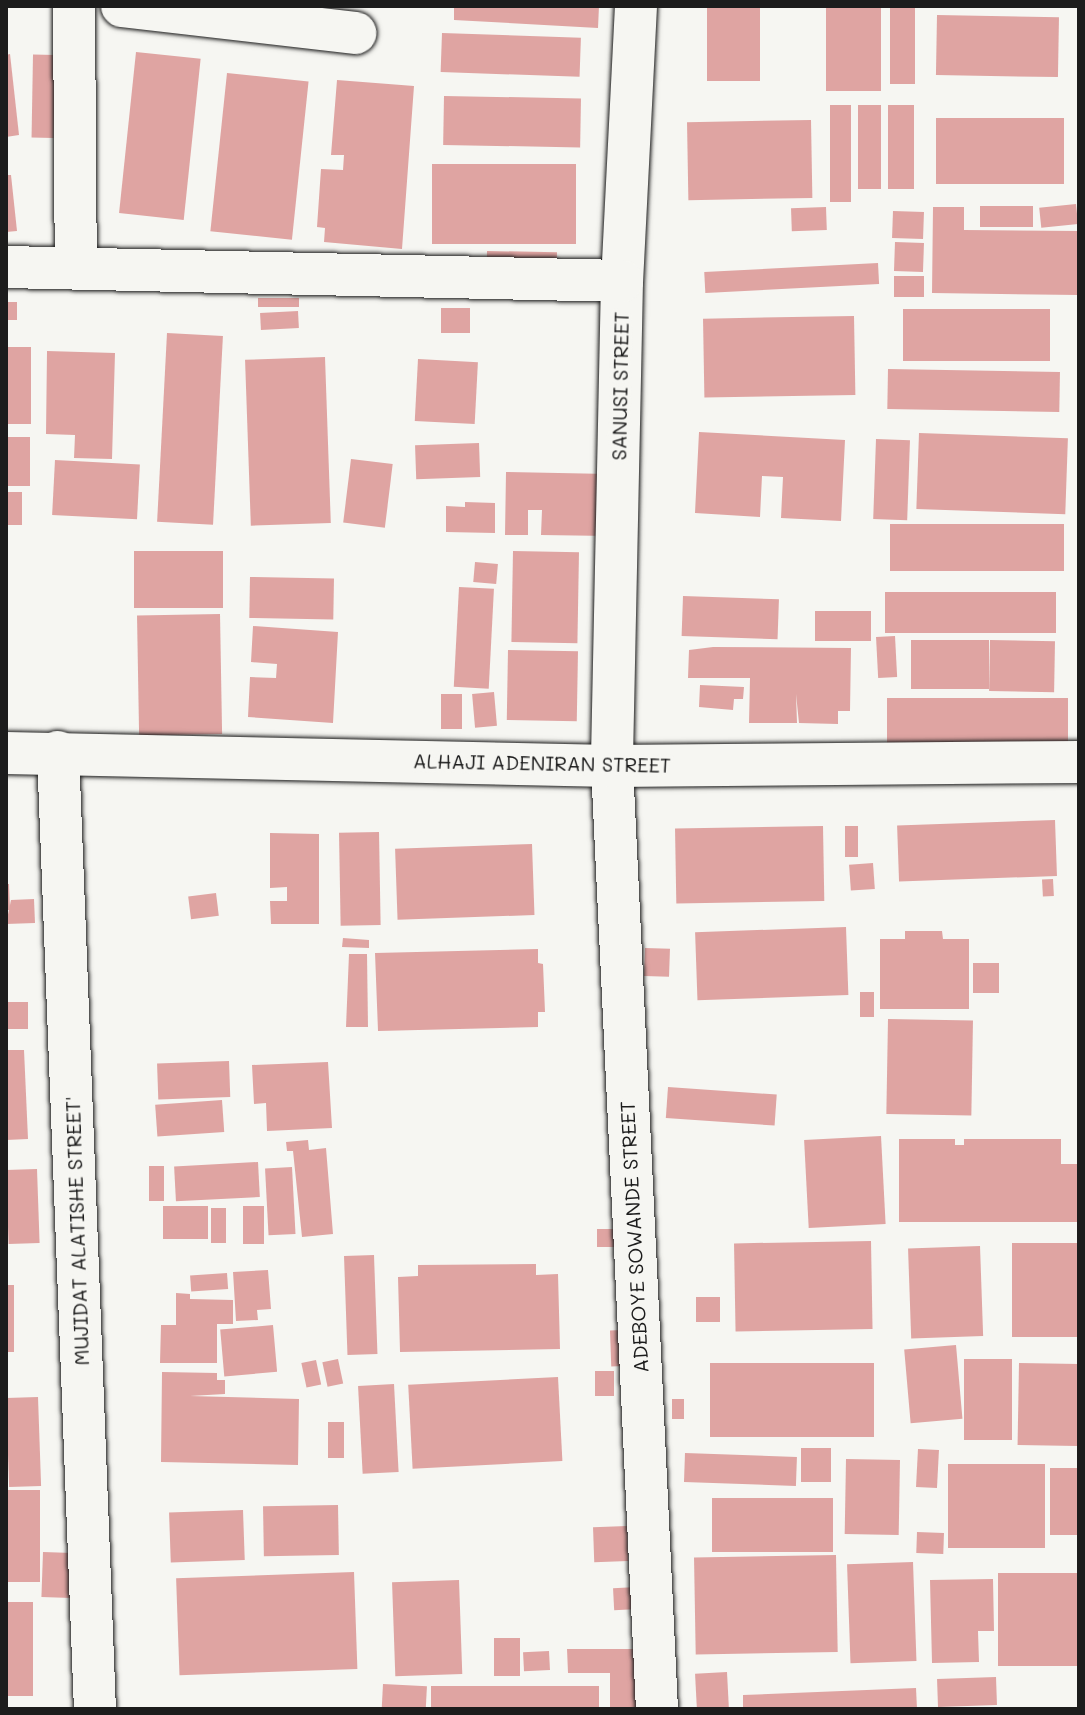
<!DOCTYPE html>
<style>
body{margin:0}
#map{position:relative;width:1085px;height:1715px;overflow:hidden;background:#f6f6f2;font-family:Mali,sans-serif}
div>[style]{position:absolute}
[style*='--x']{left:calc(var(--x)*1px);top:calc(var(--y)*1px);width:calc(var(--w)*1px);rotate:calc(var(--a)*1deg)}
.building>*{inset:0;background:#dfa4a2;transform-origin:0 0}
.roads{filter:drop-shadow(0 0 2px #1c1c1c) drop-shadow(0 0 2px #1c1c1c)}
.minor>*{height:42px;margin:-21px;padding:0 21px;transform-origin:21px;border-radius:21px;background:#f6f6f2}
span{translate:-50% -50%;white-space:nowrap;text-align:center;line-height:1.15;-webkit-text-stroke:7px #f6f6f2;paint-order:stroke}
.street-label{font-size:20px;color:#1c1c1c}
.frame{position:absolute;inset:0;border:8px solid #1c1c1c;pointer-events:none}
</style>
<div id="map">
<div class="building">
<div style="clip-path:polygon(454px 6px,599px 6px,598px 28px,454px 20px)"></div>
<div style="left:707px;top:6px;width:53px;height:75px"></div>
<div style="left:826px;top:6px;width:55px;height:85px"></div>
<div style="left:890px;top:6px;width:25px;height:78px"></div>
<div style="left:937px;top:15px;width:122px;height:60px;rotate:1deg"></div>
<div style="left:442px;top:33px;width:139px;height:39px;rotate:2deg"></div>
<div style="left:136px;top:52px;width:65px;height:162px;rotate:6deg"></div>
<div style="clip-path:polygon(10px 54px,19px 135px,6px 137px,6px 55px)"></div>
<div style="left:55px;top:55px;width:83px;height:22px;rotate:91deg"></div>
<div style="left:227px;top:73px;width:82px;height:159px;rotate:6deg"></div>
<div style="clip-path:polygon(337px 80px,414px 86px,402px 249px,324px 242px,325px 228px,317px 227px,321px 169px,343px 170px,344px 155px,331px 155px)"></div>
<div style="left:444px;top:96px;width:137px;height:49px;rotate:1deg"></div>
<div style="left:830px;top:105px;width:21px;height:97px"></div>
<div style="left:881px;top:105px;width:84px;height:23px;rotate:90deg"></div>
<div style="left:888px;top:105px;width:26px;height:84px"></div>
<div style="left:936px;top:118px;width:128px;height:66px"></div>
<div style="left:811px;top:120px;width:78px;height:124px;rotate:89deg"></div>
<div style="left:432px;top:164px;width:144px;height:80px"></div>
<div style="clip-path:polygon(6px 175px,11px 175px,17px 231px,6px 232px)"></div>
<div style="left:1076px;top:204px;width:20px;height:37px;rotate:84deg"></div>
<div style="left:1033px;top:206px;width:21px;height:53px;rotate:90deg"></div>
<div style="left:826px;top:207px;width:23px;height:35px;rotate:88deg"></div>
<div style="clip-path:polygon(933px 207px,964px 207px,964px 230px,1079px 231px,1079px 295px,932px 293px)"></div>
<div style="left:893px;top:211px;width:31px;height:27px;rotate:2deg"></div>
<div style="left:895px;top:242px;width:29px;height:29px;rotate:2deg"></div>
<div style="left:487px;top:251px;width:70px;height:20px;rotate:1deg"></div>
<div style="left:878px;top:263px;width:21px;height:174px;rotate:87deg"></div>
<div style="left:894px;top:276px;width:30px;height:21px"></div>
<div style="left:299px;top:298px;width:9px;height:41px;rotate:90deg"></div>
<div style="left:6px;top:302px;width:11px;height:18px"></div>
<div style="left:441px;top:308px;width:29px;height:25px"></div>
<div style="left:903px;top:309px;width:147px;height:52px"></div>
<div style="left:298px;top:311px;width:17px;height:38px;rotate:87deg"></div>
<div style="left:854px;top:316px;width:79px;height:151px;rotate:89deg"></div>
<div style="left:167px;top:333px;width:56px;height:189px;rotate:3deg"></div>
<div style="left:6px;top:347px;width:25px;height:77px"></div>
<div style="clip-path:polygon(47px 351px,115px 353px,112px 459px,74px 458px,75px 435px,46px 434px)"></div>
<div style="left:325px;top:357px;width:166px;height:80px;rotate:88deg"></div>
<div style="left:418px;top:359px;width:60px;height:62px;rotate:3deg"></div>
<div style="left:888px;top:369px;width:172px;height:40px;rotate:1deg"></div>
<div style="clip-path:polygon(699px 432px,845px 440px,841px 521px,781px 518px,783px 477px,762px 476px,760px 517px,695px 513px)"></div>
<div style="left:919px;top:433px;width:149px;height:76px;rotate:2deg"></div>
<div style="left:6px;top:437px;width:24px;height:49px"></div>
<div style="left:876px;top:439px;width:34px;height:80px;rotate:2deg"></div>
<div style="left:479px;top:443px;width:34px;height:64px;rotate:88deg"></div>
<div style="left:351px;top:459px;width:42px;height:64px;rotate:7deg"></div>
<div style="left:55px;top:460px;width:85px;height:55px;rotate:3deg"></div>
<div style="clip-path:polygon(506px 472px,609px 474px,609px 536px,541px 535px,542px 510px,528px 510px,528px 535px,505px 535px)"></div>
<div style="left:6px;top:492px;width:16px;height:33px"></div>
<div style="clip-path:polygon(465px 502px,495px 503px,495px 533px,446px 532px,446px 506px,465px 507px)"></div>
<div style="left:1064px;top:524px;width:47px;height:174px;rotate:90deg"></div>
<div style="left:134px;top:551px;width:89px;height:57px"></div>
<div style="left:513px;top:551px;width:66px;height:91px;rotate:1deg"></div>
<div style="left:475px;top:562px;width:23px;height:20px;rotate:5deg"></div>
<div style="left:250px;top:577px;width:84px;height:41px;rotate:1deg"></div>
<div style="left:459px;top:587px;width:35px;height:100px;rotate:3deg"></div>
<div style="left:885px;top:592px;width:171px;height:41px"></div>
<div style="left:683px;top:596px;width:96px;height:40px;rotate:2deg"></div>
<div style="left:815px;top:611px;width:56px;height:30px"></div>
<div style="left:220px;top:614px;width:120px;height:83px;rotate:89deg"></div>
<div style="clip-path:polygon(253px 626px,338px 632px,333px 723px,248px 717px,250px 677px,276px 678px,277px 664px,251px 662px)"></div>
<div style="left:895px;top:636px;width:41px;height:19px;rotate:87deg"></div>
<div style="left:911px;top:640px;width:78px;height:49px"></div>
<div style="left:990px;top:640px;width:65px;height:51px;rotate:1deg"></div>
<div style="clip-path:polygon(713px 647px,851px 648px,850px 711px,838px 711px,838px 724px,799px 723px,796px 694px,797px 723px,749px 723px,750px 678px,688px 678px,689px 650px)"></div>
<div style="left:508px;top:650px;width:70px;height:70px;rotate:1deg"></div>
<div style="clip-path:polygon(700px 685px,744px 687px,743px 699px,734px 699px,733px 710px,699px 707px)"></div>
<div style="left:494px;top:692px;width:34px;height:22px;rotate:85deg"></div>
<div style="left:441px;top:694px;width:21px;height:35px"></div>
<div style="left:887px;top:698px;width:181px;height:45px"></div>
<div style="left:1055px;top:820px;width:56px;height:158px;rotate:88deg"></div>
<div style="left:823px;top:826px;width:75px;height:148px;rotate:89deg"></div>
<div style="left:845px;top:826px;width:13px;height:31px"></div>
<div style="left:379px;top:832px;width:93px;height:40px;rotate:89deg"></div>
<div style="clip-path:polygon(270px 833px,319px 834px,319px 924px,271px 924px,270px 901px,287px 901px,287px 887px,270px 888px)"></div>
<div style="left:532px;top:844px;width:71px;height:137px;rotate:88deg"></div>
<div style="left:873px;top:863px;width:26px;height:24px;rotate:86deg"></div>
<div style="left:1053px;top:879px;width:17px;height:11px;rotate:87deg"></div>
<div style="clip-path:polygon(6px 884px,9px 884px,10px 910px,6px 910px)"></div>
<div style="left:216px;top:893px;width:23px;height:28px;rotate:83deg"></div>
<div style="clip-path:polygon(34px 899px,35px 923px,6px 924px,11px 900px)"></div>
<div style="left:846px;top:927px;width:68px;height:151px;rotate:88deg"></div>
<div style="clip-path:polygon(905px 931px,942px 931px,943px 939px,969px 939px,969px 1009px,880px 1009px,880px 939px,905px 939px)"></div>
<div style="clip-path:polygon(343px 938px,369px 940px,369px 948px,342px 947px)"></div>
<div style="left:645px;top:948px;width:25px;height:28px;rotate:2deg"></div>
<div style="clip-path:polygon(538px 949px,538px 963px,543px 964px,545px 1012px,538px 1012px,538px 1027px,378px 1031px,375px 953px)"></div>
<div style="clip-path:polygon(349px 954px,367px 954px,368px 1027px,346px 1027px)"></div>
<div style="left:973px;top:963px;width:26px;height:30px"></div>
<div style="left:860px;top:992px;width:14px;height:25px"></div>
<div style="left:6px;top:1002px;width:22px;height:27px"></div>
<div style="left:888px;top:1019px;width:85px;height:95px;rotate:1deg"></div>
<div style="clip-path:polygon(6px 1050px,24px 1050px,28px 1139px,6px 1140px)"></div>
<div style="left:229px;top:1061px;width:36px;height:72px;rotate:88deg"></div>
<div style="clip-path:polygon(328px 1062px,332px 1128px,267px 1131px,266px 1103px,254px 1104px,252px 1065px)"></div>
<div style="left:668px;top:1087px;width:109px;height:31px;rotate:4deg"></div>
<div style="left:222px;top:1100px;width:32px;height:67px;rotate:86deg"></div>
<div style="left:881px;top:1136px;width:88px;height:77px;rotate:87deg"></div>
<div style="clip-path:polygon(899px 1139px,955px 1139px,955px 1145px,964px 1145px,964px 1139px,1061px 1139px,1061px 1164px,1079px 1164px,1079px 1222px,899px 1222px)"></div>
<div style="clip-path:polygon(308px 1140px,309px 1150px,326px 1148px,333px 1234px,302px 1237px,293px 1151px,287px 1151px,286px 1142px)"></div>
<div style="left:258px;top:1162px;width:35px;height:84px;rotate:87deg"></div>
<div style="left:149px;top:1166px;width:15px;height:35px"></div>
<div style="left:292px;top:1167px;width:67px;height:27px;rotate:87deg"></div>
<div style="left:37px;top:1169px;width:74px;height:31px;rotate:88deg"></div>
<div style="left:163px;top:1206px;width:45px;height:33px"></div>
<div style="left:243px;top:1206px;width:21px;height:38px"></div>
<div style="left:211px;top:1208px;width:15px;height:35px"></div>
<div style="left:597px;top:1229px;width:17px;height:18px"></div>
<div style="left:871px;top:1241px;width:88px;height:137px;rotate:89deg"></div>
<div style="left:1079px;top:1243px;width:94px;height:67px;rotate:90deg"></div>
<div style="left:980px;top:1246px;width:90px;height:72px;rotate:88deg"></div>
<div style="left:374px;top:1255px;width:99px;height:30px;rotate:88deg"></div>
<div style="clip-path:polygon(536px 1264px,536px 1275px,558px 1274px,560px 1349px,400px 1352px,398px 1277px,418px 1276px,418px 1265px)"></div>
<div style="clip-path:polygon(268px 1270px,271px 1309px,257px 1310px,258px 1320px,236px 1321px,233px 1272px)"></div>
<div style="left:227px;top:1273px;width:16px;height:37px;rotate:86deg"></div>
<div style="left:6px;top:1285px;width:8px;height:67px"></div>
<div style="clip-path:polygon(176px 1293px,190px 1294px,190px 1299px,233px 1300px,233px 1324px,217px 1324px,217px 1363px,160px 1363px,161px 1325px,176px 1325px)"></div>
<div style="left:696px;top:1297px;width:24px;height:25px"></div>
<div style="left:273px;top:1325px;width:47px;height:53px;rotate:85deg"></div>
<div style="left:622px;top:1330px;width:36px;height:12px;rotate:88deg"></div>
<div style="left:956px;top:1345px;width:74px;height:52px;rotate:85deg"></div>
<div style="left:338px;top:1359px;width:25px;height:16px;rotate:78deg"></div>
<div style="left:964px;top:1359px;width:48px;height:81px"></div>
<div style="left:316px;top:1360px;width:25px;height:15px;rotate:78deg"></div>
<div style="left:874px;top:1363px;width:74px;height:164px;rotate:90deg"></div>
<div style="left:1019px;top:1363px;width:60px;height:82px;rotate:1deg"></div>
<div style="left:595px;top:1371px;width:19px;height:25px"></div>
<div style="clip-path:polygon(162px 1372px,217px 1373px,217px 1380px,225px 1380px,225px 1394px,190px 1396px,299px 1399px,298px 1465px,161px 1462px)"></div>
<div style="left:558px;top:1377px;width:84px;height:150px;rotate:87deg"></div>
<div style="left:394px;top:1384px;width:88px;height:36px;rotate:87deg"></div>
<div style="left:38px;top:1397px;width:89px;height:32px;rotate:88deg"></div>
<div style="left:672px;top:1399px;width:12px;height:20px"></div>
<div style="left:328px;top:1422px;width:16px;height:36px"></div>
<div style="left:801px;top:1448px;width:30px;height:34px"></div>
<div style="left:918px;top:1449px;width:21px;height:38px;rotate:3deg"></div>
<div style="left:685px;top:1453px;width:112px;height:29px;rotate:2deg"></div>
<div style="left:846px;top:1459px;width:54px;height:75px;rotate:1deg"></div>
<div style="left:948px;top:1464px;width:97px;height:84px"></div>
<div style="left:1050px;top:1468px;width:29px;height:67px"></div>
<div style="left:6px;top:1490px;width:34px;height:92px"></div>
<div style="left:833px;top:1498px;width:54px;height:121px;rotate:90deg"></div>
<div style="left:338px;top:1505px;width:50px;height:75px;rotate:89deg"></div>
<div style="left:243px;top:1510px;width:50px;height:74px;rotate:88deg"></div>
<div style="left:627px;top:1526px;width:35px;height:34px;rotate:88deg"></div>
<div style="left:917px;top:1532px;width:27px;height:21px;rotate:2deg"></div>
<div style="left:43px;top:1552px;width:37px;height:45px;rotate:2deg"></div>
<div style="left:836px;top:1555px;width:97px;height:142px;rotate:89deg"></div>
<div style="left:913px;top:1562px;width:99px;height:66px;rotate:88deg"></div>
<div style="left:354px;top:1572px;width:97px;height:178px;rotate:88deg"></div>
<div style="left:1079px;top:1573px;width:93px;height:81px;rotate:90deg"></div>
<div style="clip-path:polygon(993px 1579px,994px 1631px,978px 1631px,979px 1662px,932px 1663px,930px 1580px)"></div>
<div style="left:459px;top:1580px;width:94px;height:67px;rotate:88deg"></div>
<div style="left:637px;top:1587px;width:22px;height:24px;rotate:87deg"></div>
<div style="left:6px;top:1602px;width:27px;height:94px"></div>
<div style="left:494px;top:1638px;width:26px;height:38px"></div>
<div style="clip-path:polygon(567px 1649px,636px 1649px,637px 1709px,610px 1709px,610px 1673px,568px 1673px)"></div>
<div style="left:549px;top:1651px;width:19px;height:26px;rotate:87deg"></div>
<div style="left:727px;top:1672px;width:37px;height:32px;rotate:87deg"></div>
<div style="left:996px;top:1677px;width:28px;height:59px;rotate:88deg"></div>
<div style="left:383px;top:1684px;width:44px;height:25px;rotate:3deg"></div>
<div style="left:599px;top:1686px;width:23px;height:168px;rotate:90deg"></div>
<div style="clip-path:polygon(916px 1688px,917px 1709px,743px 1709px,743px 1695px)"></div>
</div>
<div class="roads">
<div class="minor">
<div style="--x:74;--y:6;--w:262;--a:89.6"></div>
<div style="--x:122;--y:6;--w:235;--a:6.6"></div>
<div style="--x:636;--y:6;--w:275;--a:92.9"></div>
<div style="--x:622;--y:281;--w:485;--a:91.2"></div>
<div style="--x:612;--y:766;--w:944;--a:87.27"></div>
<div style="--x:6;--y:267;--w:616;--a:1.3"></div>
<div style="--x:58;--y:752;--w:958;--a:87.79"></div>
<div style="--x:6;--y:753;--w:606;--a:1.23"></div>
<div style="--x:612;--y:766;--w:467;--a:-0.5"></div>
</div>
</div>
<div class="street-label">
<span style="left:620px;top:386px;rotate:-89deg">SANUSI STREET</span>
<span style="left:542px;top:763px;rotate:1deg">ALHAJI ADENIRAN STREET</span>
<span style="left:77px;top:1231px;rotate:-92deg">MUJIDAT ALATISHE STREET'</span>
<span style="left:634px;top:1237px;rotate:-93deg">ADEBOYE SOWANDE STREET</span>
</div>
<div class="frame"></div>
</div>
